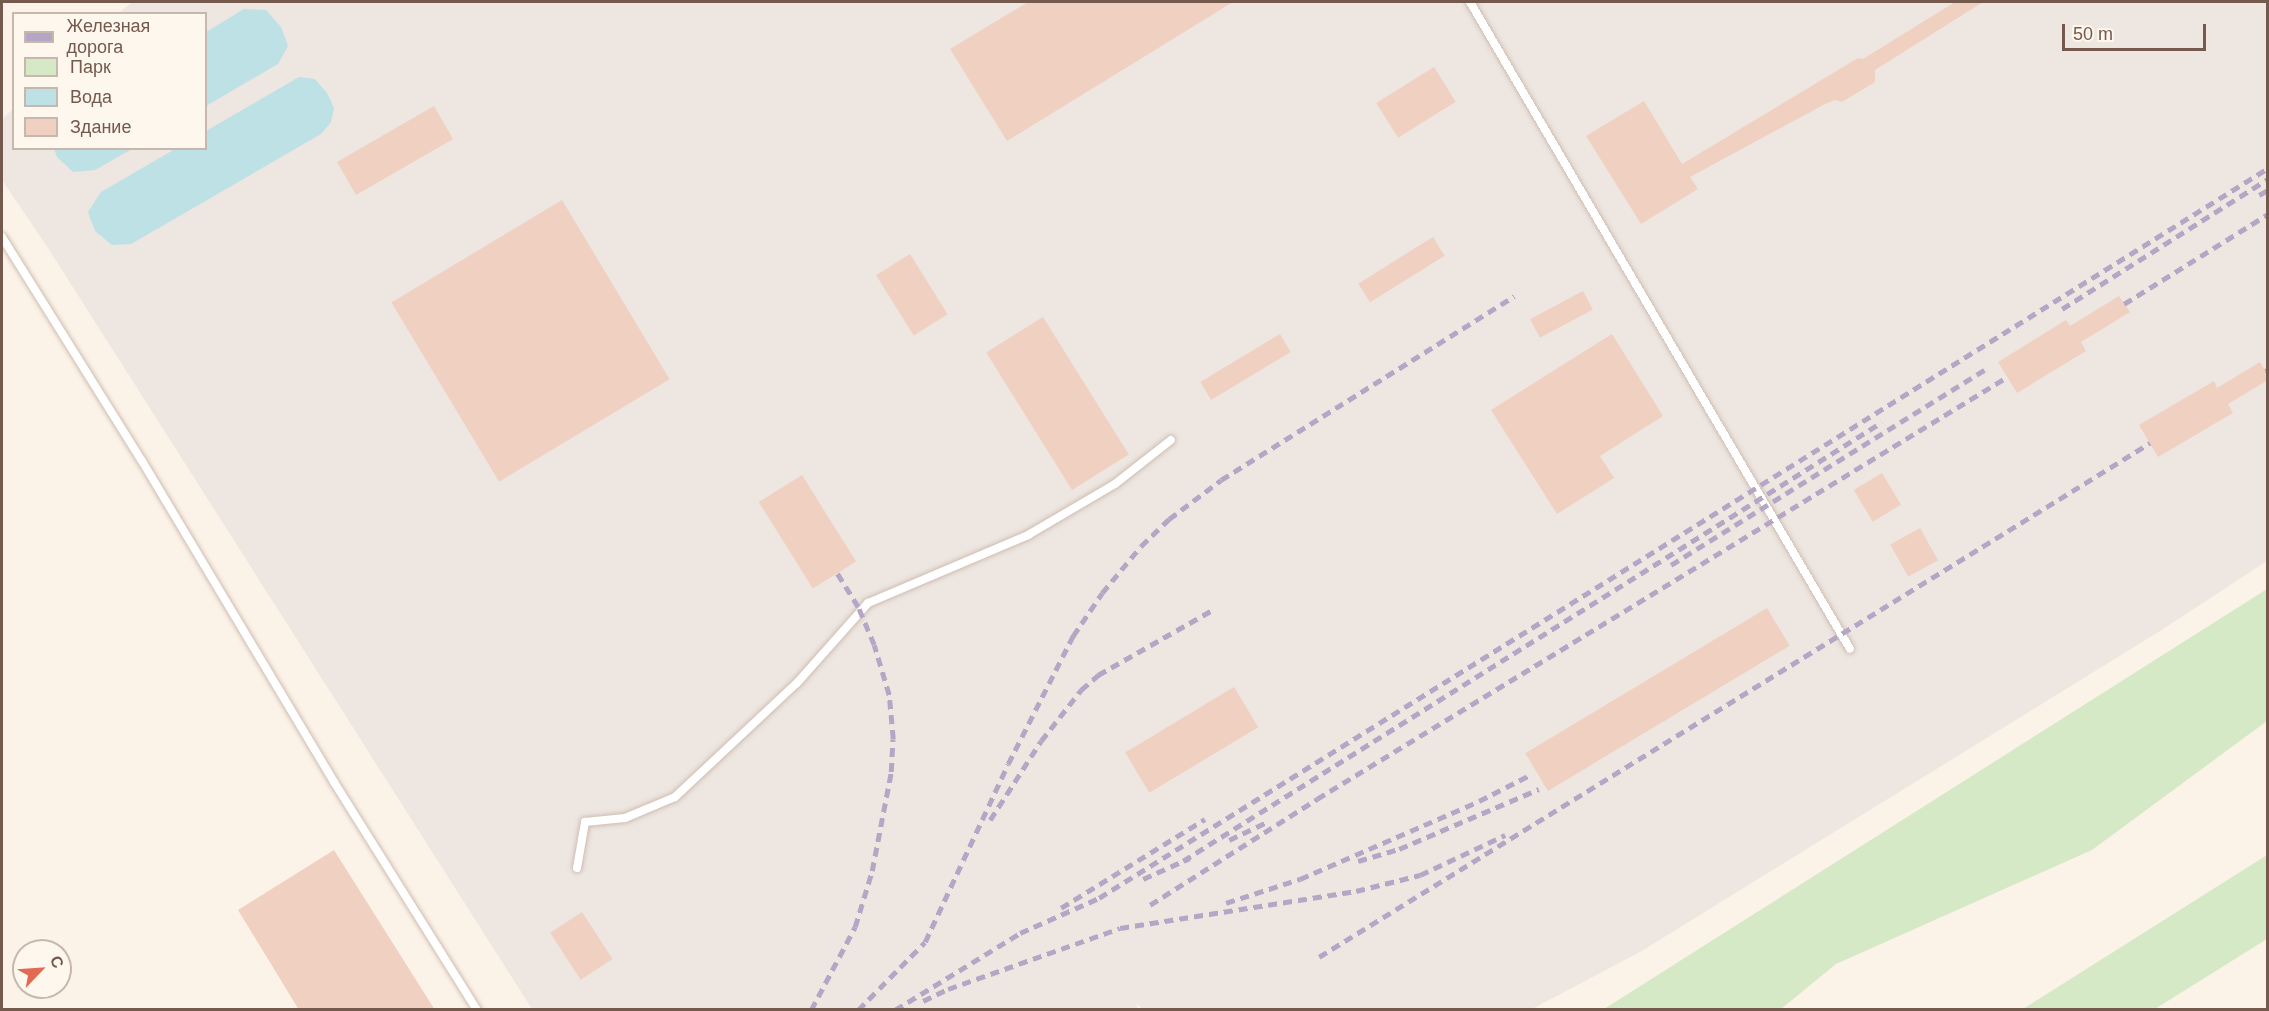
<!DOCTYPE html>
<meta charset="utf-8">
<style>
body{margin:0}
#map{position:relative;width:2269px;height:1011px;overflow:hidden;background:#fcf3e8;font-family:Arial,sans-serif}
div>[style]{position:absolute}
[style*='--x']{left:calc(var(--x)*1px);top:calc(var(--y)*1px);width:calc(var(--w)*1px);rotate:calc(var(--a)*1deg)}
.industrial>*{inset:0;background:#ede6e1}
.green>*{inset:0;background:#d6e9c7}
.water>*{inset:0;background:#bde1e5}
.building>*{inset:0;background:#f0d1c1;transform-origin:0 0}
.roads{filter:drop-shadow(0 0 2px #cfbdb1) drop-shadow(0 0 2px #cfbdb1)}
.service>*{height:8px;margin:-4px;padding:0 4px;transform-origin:4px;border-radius:4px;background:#fff}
.rail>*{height:4.5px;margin-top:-2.25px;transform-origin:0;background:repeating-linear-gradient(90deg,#b6a6c6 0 9px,transparent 0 15px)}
span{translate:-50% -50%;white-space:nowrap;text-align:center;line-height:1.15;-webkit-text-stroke:4.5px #fef7ee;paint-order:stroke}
.frame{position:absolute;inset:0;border:3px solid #75594d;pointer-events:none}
.legend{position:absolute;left:12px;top:12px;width:195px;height:138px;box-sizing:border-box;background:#fef7ee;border:2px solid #c7b8ae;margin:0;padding:8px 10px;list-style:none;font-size:18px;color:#75594d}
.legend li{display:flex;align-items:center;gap:12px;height:30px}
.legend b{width:30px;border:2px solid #c7b8ae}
.north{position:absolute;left:12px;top:939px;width:60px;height:60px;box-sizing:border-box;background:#fef7ee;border:2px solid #c7b8ae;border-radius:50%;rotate:65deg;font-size:16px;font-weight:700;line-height:24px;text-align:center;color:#75594d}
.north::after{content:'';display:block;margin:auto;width:21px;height:27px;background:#e06b52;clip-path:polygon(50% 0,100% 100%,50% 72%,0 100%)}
.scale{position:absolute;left:2062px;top:24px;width:144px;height:27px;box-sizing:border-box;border:3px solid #75594d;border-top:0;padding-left:8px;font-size:18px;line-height:21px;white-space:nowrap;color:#75594d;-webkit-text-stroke:4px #fef7ee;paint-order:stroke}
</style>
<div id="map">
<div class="industrial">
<div style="clip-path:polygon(132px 2px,2267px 2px,2267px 561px,2160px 631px,1640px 952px,1532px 1009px,1145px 1010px,1136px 1004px,1138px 1009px,532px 1009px,48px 248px,2px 180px,2px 119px,13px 109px,14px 148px,206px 148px,206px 14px,119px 13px)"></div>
</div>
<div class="green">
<div style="clip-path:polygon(2267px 589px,2267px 721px,2092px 850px,1836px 964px,1781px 1009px,1604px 1009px)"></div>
<div style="clip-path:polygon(2267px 855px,2267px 939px,2155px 1009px,2023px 1009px)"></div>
</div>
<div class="water">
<div style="clip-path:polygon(244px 9px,266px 10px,281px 27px,288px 46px,278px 64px,206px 106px,206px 32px)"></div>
<div style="clip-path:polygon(299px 77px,315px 79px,327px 93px,334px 108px,331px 122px,321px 134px,131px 244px,112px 245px,95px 231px,88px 212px,101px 192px,175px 149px,206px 148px,206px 131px)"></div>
<div style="clip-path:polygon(54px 149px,54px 148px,132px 149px,95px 170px,73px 172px,57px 157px)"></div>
</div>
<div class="building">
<div style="clip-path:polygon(1028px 2px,1233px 2px,1007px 141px,950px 49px)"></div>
<div style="clip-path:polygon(1955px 2px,1983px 2px,1875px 70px,1875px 82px,1842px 102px,1835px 100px,1825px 104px,1690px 177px,1698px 189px,1641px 224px,1586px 136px,1644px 101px,1682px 164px,1858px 58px,1863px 59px)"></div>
<div style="left:1434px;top:67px;width:41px;height:68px;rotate:58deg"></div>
<div style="left:434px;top:106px;width:38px;height:112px;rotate:60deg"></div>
<div style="left:562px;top:200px;width:209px;height:199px;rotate:59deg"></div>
<div style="left:1433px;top:237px;width:22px;height:88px;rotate:58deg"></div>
<div style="left:910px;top:254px;width:71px;height:40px;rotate:58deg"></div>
<div style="left:1583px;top:291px;width:21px;height:60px;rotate:62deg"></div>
<div style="clip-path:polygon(2119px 296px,2130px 312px,2081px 342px,2086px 351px,2017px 393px,1998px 362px,2066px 320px,2070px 326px)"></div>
<div style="left:1043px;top:317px;width:162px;height:67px;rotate:58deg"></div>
<div style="left:1280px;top:334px;width:21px;height:93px;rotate:59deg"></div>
<div style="clip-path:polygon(1612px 334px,1663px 416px,1600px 456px,1614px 478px,1557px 514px,1491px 410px)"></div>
<div style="clip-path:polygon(2260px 362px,2268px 375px,2268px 380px,2228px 404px,2233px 413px,2158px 457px,2139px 425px,2214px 381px,2217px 388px)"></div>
<div style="left:1882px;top:473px;width:37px;height:33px;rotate:59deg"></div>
<div style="left:802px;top:475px;width:102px;height:51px;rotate:58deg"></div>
<div style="left:1920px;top:528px;width:37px;height:34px;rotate:61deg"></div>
<div style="left:1767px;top:608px;width:44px;height:282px;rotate:59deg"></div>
<div style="left:1234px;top:687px;width:47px;height:127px;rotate:59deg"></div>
<div style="clip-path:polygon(334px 850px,435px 1010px,299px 1010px,238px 910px)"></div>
<div style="left:582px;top:912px;width:56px;height:38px;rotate:57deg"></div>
</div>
<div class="roads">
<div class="service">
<div style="--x:1470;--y:2;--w:750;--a:59.57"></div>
<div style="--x:2;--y:237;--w:264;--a:58"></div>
<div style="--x:142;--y:461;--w:374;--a:59.1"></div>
<div style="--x:334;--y:782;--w:269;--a:57.9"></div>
<div style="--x:577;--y:868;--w:47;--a:-80.1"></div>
<div style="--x:585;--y:822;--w:40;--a:-5.7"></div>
<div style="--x:625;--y:818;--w:54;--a:-22.8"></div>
<div style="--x:675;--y:797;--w:167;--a:-43.1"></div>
<div style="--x:797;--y:683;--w:107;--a:-48.4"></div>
<div style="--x:868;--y:603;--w:174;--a:-23"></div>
<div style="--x:1028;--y:535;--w:101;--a:-30.4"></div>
<div style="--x:1115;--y:484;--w:71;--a:-38.2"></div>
</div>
</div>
<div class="rail">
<div style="--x:2259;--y:195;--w:10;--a:-29"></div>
<div style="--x:2124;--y:304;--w:170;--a:-32"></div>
<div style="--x:2062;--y:309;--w:244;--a:-32.3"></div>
<div style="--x:2265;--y:371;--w:3;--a:-18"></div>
<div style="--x:1671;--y:565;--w:369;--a:-31.9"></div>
<div style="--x:990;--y:820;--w:94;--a:-57.2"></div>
<div style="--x:1041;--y:741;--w:65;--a:-51.9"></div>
<div style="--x:1081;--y:690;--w:23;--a:-41"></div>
<div style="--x:1098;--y:675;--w:133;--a:-29.6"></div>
<div style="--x:1229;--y:840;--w:42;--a:-25.3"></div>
<div style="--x:1183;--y:861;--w:825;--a:-32.13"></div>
<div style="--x:1358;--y:861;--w:43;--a:-16.3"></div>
<div style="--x:1399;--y:849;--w:152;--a:-23.2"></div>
<div style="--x:1143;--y:879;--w:51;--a:-24.1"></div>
<div style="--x:1226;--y:903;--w:78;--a:-18"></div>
<div style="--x:1300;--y:879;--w:195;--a:-23.5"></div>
<div style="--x:1479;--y:801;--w:57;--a:-27"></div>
<div style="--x:1150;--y:905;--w:198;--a:-32.4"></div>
<div style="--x:1317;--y:799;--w:809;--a:-31.45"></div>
<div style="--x:1061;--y:908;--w:169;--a:-31.7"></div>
<div style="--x:1319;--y:957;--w:977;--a:-31.74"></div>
<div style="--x:923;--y:1001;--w:28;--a:-26"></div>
<div style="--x:948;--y:989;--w:182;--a:-19.5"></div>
<div style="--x:1120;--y:928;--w:239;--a:-8.9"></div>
<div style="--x:1356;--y:891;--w:66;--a:-14"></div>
<div style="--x:1420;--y:875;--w:94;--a:-25.2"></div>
<div style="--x:811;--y:1010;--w:94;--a:-62.1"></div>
<div style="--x:855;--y:927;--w:59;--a:-73.1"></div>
<div style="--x:872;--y:871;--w:101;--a:-79.1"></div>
<div style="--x:891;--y:772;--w:33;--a:-87"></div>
<div style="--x:893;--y:739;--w:44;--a:-95.2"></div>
<div style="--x:889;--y:695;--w:52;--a:-106.7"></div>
<div style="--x:874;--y:645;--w:41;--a:-112.8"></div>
<div style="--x:858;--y:607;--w:40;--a:-122"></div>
<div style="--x:858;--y:1010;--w:95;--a:-45.4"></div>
<div style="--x:925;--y:942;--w:196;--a:-65"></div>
<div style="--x:1008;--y:764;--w:144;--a:-63.1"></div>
<div style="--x:1073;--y:636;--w:52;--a:-56"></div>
<div style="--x:1102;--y:593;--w:61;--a:-50.3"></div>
<div style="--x:1141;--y:546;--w:39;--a:-44"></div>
<div style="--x:1169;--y:519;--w:65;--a:-36.9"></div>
<div style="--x:1221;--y:480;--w:346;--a:-32.1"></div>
<div style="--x:895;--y:1010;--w:147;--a:-31.6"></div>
<div style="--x:1020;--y:933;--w:86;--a:-23.9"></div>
<div style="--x:1099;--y:898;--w:1378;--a:-31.98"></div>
</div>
<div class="frame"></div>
<ul class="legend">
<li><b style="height:8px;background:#b6a6c6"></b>Железная дорога</li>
<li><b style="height:16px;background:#d6e9c7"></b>Парк</li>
<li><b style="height:16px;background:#bde1e5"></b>Вода</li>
<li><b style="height:16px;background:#f0d1c1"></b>Здание</li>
</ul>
<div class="north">С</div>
<div class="scale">50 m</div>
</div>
